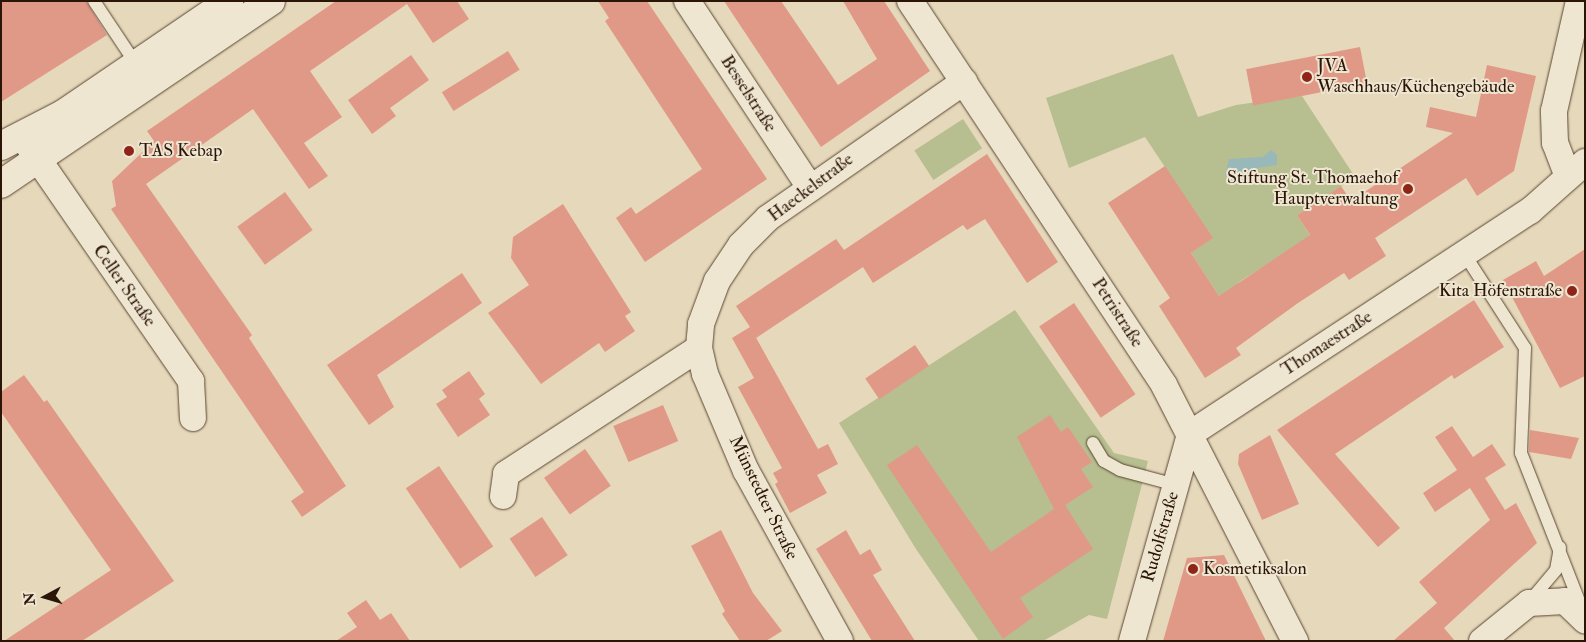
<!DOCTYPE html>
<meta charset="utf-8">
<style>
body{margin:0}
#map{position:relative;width:1586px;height:642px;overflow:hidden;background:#e6d8ba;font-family:"IM FELL Double Pica",serif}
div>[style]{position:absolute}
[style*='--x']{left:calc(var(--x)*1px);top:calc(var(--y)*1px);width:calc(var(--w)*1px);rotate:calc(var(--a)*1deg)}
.green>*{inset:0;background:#b7be8f;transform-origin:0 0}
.water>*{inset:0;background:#99b8b9}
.building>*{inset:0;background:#e19987;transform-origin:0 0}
.roads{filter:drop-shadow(0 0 1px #594633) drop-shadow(0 0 1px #594633)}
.service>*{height:12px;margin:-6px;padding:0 6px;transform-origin:6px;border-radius:6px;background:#efe6d2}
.minor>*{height:26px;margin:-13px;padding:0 13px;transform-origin:13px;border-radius:13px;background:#efe6d2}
.secondary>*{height:28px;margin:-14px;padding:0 14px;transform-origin:14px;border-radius:14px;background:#efe6d2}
.dots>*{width:14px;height:14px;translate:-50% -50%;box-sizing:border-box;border:2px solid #efe6d2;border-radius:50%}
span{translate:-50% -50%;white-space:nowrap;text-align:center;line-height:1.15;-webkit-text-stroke:4px #efe6d2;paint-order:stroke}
.poi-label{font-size:18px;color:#2a1506}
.left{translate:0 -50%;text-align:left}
.right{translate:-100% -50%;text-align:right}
.street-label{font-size:18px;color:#2a1506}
.frame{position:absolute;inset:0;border:2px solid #2a1506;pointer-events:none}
.north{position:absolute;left:20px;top:572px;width:50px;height:50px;-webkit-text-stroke:4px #efe6d2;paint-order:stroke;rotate:264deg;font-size:14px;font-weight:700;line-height:20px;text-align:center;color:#2a1506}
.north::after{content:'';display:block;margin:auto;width:18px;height:22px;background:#2a1506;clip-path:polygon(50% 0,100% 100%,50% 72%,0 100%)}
</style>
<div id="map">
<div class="green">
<div style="clip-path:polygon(1173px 54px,1198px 117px,1236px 105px,1302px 96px,1355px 177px,1297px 215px,1323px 256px,1286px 252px,1239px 282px,1232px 316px,1191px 253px,1212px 238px,1145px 137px,1069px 168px,1046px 98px)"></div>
<div style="left:963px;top:119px;width:35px;height:58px;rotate:57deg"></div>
<div style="clip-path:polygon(1015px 310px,1114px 453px,1148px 461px,1107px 619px,1089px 615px,1043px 641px,979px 641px,916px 549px,839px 423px)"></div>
</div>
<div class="water">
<div style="clip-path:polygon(1271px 150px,1277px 155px,1277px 165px,1258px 168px,1247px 182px,1232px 181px,1225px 175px,1229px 159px,1263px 157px)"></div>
</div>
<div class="building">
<div style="clip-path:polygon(1px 1px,86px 1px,107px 35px,1px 102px)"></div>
<div style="clip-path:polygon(336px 1px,457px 1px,469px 19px,433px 43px,407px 4px,310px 71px,342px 117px,304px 143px,328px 176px,309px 189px,253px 109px,146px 184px,252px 335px,249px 338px,346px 486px,302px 517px,291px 501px,304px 492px,111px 209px,116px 206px,112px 181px,154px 141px,147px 131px)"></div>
<div style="clip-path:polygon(598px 1px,647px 1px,767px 179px,645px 262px,616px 218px,631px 207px,636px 214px,702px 169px,605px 21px,609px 18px)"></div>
<div style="clip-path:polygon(724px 1px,781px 1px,838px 85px,877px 59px,843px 1px,884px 1px,930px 71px,821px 147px)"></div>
<div style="left:1360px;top:47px;width:37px;height:116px;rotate:79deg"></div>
<div style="left:508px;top:51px;width:22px;height:78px;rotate:58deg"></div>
<div style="clip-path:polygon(411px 55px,429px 80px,390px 108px,396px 116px,372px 134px,348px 100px)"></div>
<div style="clip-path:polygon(1487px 65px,1536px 76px,1514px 171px,1477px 196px,1466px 178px,1375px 238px,1386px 256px,1349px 280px,1344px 273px,1298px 303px,1236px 348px,1241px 355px,1205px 378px,1159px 306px,1170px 298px,1108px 203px,1165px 166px,1213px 238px,1191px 253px,1219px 296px,1310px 235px,1297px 215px,1341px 186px,1351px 201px,1453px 133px,1426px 127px,1430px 107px,1476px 117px)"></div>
<div style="clip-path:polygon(987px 154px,1058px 262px,1027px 283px,985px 219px,967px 230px,963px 225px,873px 283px,863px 267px,756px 338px,754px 334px,818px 449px,828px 444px,838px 464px,817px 475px,827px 493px,790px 513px,775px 484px,778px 482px,773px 473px,782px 468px,738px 387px,754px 378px,732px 338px,750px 327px,736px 306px,836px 239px,844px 250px)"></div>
<div style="left:285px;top:192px;width:47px;height:59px;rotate:54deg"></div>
<div style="clip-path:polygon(563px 204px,631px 312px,625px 316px,635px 331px,605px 352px,599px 343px,541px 384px,488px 313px,529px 285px,511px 258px,513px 237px)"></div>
<div style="clip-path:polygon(1585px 249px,1585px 376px,1560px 388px,1503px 280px,1536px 261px,1544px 276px)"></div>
<div style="clip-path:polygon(462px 273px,482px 303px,377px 375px,394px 407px,369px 425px,327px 365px)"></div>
<div style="clip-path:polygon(1474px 300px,1504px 347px,1454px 379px,1452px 375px,1335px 454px,1400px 528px,1378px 547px,1277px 430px)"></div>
<div style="left:1074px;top:303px;width:110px;height:42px;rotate:56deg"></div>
<div style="left:915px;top:345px;width:25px;height:60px;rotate:56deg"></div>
<div style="clip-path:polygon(469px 371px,485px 394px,479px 399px,490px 415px,458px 437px,436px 404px,447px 397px,442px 390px)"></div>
<div style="clip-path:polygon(24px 375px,44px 402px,47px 400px,174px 581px,82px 641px,4px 641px,111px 570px,1px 412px,1px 392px)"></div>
<div style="left:663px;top:405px;width:39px;height:54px;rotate:67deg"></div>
<div style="clip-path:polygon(1050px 415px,1061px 432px,1068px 427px,1092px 462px,1081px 469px,1093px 487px,1065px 505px,1093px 549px,1020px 598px,1033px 617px,1003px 639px,887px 465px,917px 445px,991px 552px,1054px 509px,1017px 437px)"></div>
<div style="clip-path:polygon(1452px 426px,1473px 457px,1492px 444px,1506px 465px,1485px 478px,1505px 510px,1516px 503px,1537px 543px,1444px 628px,1455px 641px,1393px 641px,1437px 603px,1419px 582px,1490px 520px,1470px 488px,1435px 512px,1423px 493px,1457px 470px,1435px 437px)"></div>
<div style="clip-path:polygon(1530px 430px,1579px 438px,1571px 459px,1529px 452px)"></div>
<div style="clip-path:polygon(1270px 435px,1299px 504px,1262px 520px,1238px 464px,1239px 454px)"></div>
<div style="left:585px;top:449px;width:45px;height:50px;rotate:55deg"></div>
<div style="left:439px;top:466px;width:97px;height:40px;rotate:56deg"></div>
<div style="left:542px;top:517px;width:46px;height:39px;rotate:56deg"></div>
<div style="clip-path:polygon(721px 530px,753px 593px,782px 631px,766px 641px,740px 641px,722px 614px,725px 611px,691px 546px)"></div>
<div style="clip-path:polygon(846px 530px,860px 555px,870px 549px,882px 570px,873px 575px,915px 641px,872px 641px,816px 549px)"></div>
<div style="clip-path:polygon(1224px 555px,1266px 641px,1163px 641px,1187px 558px)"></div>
<div style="clip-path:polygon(366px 600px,380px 620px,391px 613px,410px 641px,336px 641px,357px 627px,347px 613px)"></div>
</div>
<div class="roads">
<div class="service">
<div style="--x:94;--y:1;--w:76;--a:56.3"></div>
<div style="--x:1465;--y:255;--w:111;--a:57.2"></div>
<div style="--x:1525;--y:348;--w:105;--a:92.2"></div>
<div style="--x:1521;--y:453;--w:170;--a:68.6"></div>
<div style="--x:1093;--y:443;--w:21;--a:59"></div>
<div style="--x:1104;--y:461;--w:18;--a:29"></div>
<div style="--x:1120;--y:470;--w:58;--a:15"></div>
<div style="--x:1530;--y:601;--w:40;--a:-50"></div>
<div style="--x:1556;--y:570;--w:23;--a:-80"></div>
</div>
<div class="minor">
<div style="--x:687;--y:1;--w:222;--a:56.6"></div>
<div style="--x:910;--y:1;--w:460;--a:56.5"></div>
<div style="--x:1164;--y:385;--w:288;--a:62.9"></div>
<div style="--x:22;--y:136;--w:298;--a:55.4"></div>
<div style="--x:191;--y:381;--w:37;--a:87"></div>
<div style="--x:1567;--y:174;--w:33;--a:-111"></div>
<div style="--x:1555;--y:143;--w:32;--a:-92"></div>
<div style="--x:1554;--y:111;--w:113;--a:-77.2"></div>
<div style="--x:503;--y:496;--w:22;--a:-82"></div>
<div style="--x:506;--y:474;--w:230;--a:-33.1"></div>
<div style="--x:840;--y:641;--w:194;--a:-118.9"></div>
<div style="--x:746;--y:471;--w:105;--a:-112.9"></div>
<div style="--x:705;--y:374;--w:27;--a:-103"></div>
<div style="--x:699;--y:348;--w:24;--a:-85"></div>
<div style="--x:701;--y:324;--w:46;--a:-69.6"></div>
<div style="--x:717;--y:281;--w:43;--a:-56.3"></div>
<div style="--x:741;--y:245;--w:38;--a:-45"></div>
<div style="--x:768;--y:218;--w:239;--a:-34.8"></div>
<div style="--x:1132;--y:641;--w:215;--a:-74.3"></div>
<div style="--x:1190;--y:434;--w:407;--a:-33.3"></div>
<div style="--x:1530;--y:211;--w:74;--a:-41.7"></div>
<div style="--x:1482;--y:641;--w:60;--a:-39"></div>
<div style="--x:1529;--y:603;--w:36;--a:-3"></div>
<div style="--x:1565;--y:601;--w:28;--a:44"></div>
</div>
<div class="secondary">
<div style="--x:1;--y:146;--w:70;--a:-27.3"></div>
<div style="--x:63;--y:114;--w:201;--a:-34.2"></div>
<div style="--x:1;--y:184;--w:326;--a:-34.1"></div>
</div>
</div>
<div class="dots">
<div style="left:1307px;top:77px;background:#8f2418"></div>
<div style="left:129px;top:151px;background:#8f2418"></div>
<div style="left:1408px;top:189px;background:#8f2418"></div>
<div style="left:1572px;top:291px;background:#8f2418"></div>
<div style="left:1193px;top:569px;background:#8f2418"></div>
</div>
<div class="poi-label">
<span class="left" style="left:1317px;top:77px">JVA<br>Waschhaus/Küchengebäude</span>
<span class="left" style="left:139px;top:151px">TAS Kebap</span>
<span class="right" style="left:1398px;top:189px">Stiftung St. Thomaehof<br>Hauptverwaltung</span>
<span class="right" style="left:1562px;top:291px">Kita Höfenstraße</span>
<span class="left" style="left:1203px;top:569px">Kosmetiksalon</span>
</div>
<div class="street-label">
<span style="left:748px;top:94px;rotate:57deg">Besselstraße</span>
<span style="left:811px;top:188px;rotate:-37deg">Haeckelstraße</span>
<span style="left:124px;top:286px;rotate:55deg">Celler Straße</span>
<span style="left:1117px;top:313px;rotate:57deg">Petristraße</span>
<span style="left:1327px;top:344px;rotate:-33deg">Thomaestraße</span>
<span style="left:763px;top:498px;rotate:64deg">Münstedter Straße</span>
<span style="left:1161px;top:537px;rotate:-74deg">Rudolfstraße</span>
</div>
<div class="frame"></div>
<div class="north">N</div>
</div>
